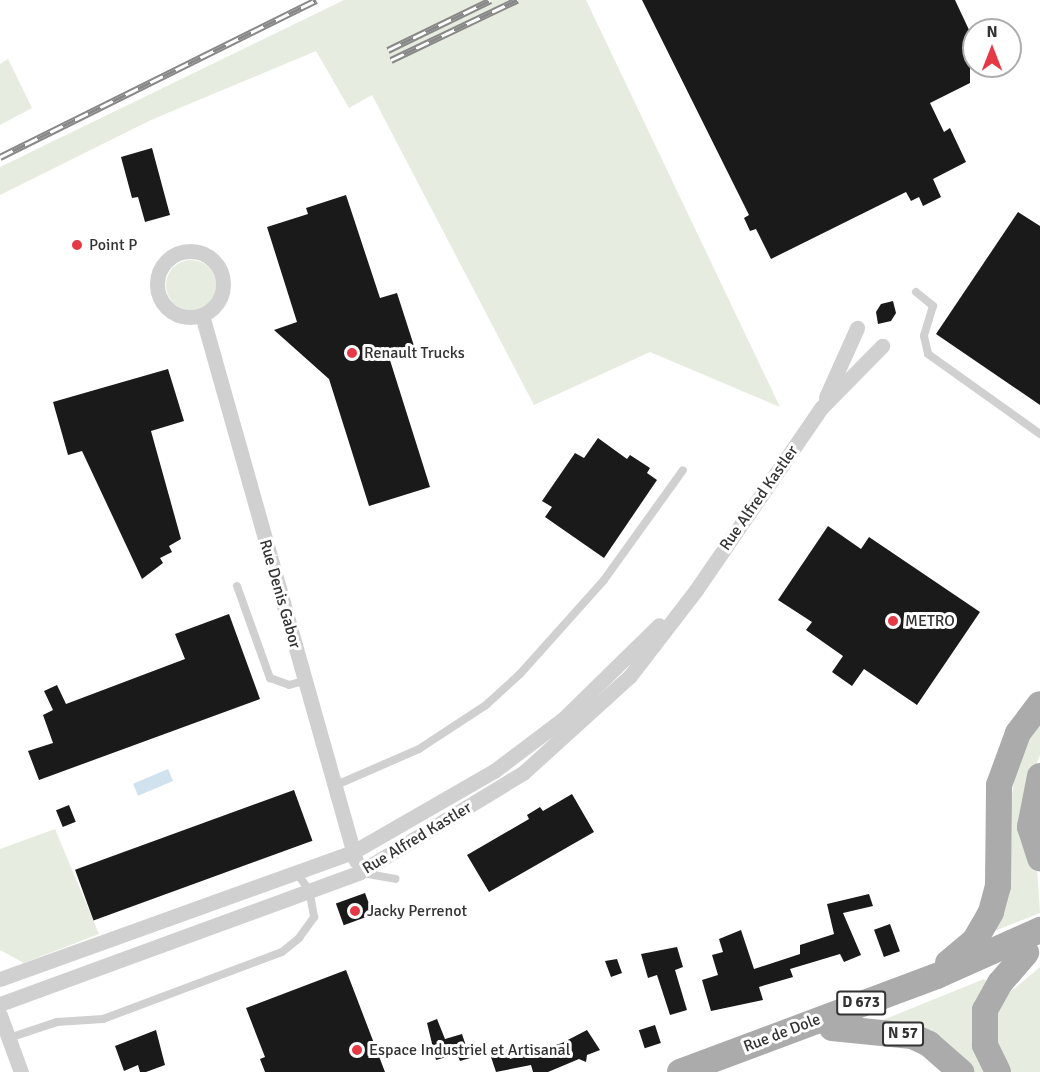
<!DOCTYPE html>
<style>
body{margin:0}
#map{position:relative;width:1040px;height:1072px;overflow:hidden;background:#fff;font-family:Signika,sans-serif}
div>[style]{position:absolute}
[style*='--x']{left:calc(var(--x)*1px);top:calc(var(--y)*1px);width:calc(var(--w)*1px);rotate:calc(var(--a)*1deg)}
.green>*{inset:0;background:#e6ecdf}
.round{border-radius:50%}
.water>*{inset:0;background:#cfe2ee;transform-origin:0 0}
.building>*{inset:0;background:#1a1a1a;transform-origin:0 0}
.lane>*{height:8px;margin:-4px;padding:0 4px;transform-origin:4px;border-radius:4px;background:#d0d0d0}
.street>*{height:15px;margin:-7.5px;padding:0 7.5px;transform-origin:7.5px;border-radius:7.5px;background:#d0d0d0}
.street>.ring{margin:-7.5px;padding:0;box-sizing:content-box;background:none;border:15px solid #d0d0d0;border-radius:50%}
.primary>*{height:26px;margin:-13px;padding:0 13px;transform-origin:13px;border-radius:13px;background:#ababab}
.rail>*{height:7px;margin-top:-3.5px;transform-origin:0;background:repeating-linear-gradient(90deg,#fff 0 14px,#888 0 28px);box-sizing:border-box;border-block:2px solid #888}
.dots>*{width:16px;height:16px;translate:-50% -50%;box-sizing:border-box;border:3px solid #fff;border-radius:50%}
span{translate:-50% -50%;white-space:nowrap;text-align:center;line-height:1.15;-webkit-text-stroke:6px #fff;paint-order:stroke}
.shield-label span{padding:2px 4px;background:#fff;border:2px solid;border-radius:4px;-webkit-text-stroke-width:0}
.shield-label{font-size:15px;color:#333;font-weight:700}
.poi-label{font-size:16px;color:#333}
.left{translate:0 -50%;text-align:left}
.street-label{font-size:16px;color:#333}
.north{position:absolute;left:962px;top:18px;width:60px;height:60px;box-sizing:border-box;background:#fff;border:2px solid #adadad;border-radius:50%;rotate:0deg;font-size:16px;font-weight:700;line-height:24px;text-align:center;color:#333}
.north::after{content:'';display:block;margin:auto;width:21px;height:27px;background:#e63946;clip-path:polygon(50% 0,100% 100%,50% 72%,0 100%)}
</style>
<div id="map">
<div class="green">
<div style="clip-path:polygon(344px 0,586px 0,780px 407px,650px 352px,534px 405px,372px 95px,349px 108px,316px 51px,151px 120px,0 195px,0 167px)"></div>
<div style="clip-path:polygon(8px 59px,32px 108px,0 125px,0 64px)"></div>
<div class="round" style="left:166px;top:260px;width:50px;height:50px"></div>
<div style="clip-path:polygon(1040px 720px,1040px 755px,1031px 777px,1040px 913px,992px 932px,1017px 760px)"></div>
<div style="clip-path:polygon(55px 829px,99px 934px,24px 963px,0 950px,0 849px)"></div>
<div style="clip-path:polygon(1040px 967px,1040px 1072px,1011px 1072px,998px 1052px,995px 1032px,998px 1013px,1008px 994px)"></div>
<div style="clip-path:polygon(984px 979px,990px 985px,989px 1072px,974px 1072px,941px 1042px,883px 1020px)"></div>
</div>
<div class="water">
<div style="left:168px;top:769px;width:13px;height:38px;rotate:67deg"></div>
</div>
<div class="building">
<div style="clip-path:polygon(642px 0,955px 0,970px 32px,970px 83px,930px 103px,944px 132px,950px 128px,966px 162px,933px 179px,941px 197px,923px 206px,919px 197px,911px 201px,906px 192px,771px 259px,756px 229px,750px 231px,744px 218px,749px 215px)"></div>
<div style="clip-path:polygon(152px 148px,170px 215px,145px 222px,138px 197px,132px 198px,121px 157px)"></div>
<div style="clip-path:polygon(346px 195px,380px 298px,397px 293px,415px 349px,389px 357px,430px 487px,369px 506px,329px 379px,274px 330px,297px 322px,267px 227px,308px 214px,306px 208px)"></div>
<div style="clip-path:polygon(1018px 212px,1040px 226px,1040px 405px,936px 334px)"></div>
<div style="clip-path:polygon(893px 301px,896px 313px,891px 321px,878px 324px,876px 312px,881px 304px)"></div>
<div style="clip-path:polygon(168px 369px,184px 421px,151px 431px,181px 539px,169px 546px,172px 552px,160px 558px,163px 563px,142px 579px,82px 451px,68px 455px,53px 402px)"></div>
<div style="clip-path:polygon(598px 438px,627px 459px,630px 455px,650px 468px,647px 473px,657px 480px,604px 558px,545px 517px,552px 507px,542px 501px,575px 453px,584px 458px)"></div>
<div style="clip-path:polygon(828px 526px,861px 549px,869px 537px,980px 612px,917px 705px,864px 669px,852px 686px,832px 672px,843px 656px,806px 630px,812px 622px,778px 600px)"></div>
<div style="clip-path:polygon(229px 614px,260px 699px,39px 780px,28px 751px,53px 743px,43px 715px,53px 710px,44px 691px,57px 685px,66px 704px,185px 659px,175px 634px)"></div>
<div style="left:294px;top:790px;width:54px;height:233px;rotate:70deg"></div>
<div style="clip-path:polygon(572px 794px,594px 832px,489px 892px,467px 855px,529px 819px,527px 815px,540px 807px,543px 811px)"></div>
<div style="left:69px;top:805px;width:18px;height:14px;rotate:68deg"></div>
<div style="left:365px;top:893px;width:23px;height:31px;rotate:70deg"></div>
<div style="clip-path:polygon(869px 894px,873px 906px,843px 913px,861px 955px,844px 962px,840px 954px,790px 969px,793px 977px,759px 987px,763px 1000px,711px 1011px,702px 980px,718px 975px,712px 955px,723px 952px,719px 939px,741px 930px,754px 969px,800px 954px,800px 945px,834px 934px,827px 904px)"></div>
<div style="left:890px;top:924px;width:29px;height:17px;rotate:70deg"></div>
<div style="clip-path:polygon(677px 947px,683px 967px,675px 970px,687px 1010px,670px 1015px,657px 975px,648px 978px,641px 954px)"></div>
<div style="clip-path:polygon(617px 959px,622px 973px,611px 977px,605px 961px)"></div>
<div style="clip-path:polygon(346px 970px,385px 1072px,265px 1072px,260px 1059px,265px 1057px,246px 1008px)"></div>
<div style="clip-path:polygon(437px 1019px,445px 1039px,462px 1034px,470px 1058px,460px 1061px,457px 1054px,436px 1060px,427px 1023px)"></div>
<div style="left:655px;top:1025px;width:19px;height:17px;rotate:72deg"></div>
<div style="clip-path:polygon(156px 1030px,165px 1065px,146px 1072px,140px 1072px,138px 1065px,124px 1071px,115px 1046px)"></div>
<div style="clip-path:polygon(587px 1030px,600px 1050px,587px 1055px,586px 1062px,579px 1059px,548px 1072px,533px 1072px,531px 1065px,496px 1072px,489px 1051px,505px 1046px,510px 1059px,562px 1043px)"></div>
</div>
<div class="lane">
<div style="--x:916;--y:292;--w:22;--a:39"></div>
<div style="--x:933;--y:306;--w:31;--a:107"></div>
<div style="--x:924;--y:336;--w:18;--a:77"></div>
<div style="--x:928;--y:354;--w:138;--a:35.5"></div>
<div style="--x:237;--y:586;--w:98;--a:70.3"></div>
<div style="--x:270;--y:678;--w:20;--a:20"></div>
<div style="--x:289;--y:685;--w:16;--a:-15"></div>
<div style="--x:334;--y:786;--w:93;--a:-23.5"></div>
<div style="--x:419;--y:749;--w:80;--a:-33.3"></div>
<div style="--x:486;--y:705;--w:46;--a:-42.4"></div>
<div style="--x:520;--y:674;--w:126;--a:-48.2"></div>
<div style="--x:604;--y:580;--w:135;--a:-54.3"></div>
<div style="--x:362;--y:873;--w:34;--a:10"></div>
<div style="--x:9;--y:1038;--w:51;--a:-18.4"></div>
<div style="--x:57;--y:1022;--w:46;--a:-3.7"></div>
<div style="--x:103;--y:1019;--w:191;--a:-20.5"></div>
<div style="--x:282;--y:952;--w:22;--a:-39"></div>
<div style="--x:299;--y:938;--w:26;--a:-54"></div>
<div style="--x:314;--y:917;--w:27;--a:-100"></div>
<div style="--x:309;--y:890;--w:22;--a:-126"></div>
</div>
<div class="street">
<div class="ring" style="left:157px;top:251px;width:51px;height:51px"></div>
<div style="--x:202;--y:315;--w:567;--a:74.25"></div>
<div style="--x:826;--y:397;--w:76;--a:-65.8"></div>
<div style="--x:0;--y:979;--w:375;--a:-19.8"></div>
<div style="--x:353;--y:852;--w:163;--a:-29.9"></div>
<div style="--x:494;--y:771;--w:86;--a:-37"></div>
<div style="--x:563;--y:719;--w:134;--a:-44.4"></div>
<div style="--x:0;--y:1004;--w:383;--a:-20.1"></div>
<div style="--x:360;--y:872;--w:191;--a:-31.3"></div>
<div style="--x:523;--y:773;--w:144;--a:-42.2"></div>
<div style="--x:630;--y:676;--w:108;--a:-52.5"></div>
<div style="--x:696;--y:590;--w:222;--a:-55.5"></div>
<div style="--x:822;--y:407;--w:86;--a:-45.5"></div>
<div style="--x:0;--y:1015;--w:61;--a:69.8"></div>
</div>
<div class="primary">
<div style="--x:1040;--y:776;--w:52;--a:101.1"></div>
<div style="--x:1030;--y:827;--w:33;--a:72"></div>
<div style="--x:948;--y:963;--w:35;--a:-40"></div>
<div style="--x:975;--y:940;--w:32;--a:-60"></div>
<div style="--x:991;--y:912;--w:27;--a:-75"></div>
<div style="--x:998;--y:886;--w:101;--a:-89.4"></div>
<div style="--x:999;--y:785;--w:55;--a:-69.9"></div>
<div style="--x:1018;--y:733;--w:36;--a:-53"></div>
<div style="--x:832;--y:1028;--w:80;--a:5.7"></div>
<div style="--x:912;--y:1036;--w:19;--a:25"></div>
<div style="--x:929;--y:1044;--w:43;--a:41.2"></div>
<div style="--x:680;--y:1072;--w:274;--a:-20.5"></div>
<div style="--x:937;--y:976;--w:113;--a:-24.1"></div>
<div style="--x:998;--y:1072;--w:30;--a:-116"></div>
<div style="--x:985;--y:1045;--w:35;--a:-90"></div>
<div style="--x:985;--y:1010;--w:31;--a:-61"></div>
<div style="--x:1000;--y:983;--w:40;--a:-49"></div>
</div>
<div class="rail">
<div style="--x:388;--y:50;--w:114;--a:-25.9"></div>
<div style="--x:391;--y:60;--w:140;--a:-25.5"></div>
<div style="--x:0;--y:157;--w:353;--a:-26.4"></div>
</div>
<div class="dots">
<div style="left:77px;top:245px;background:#e63946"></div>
<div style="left:352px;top:353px;background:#e63946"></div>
<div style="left:893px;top:621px;background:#e63946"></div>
<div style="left:355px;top:911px;background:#e63946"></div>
<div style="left:357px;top:1050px;background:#e63946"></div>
</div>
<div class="shield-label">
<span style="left:861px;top:1003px">D 673</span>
<span style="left:903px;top:1034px">N 57</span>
</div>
<div class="poi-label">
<span class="left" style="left:89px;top:245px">Point P</span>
<span class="left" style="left:364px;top:353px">Renault Trucks</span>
<span class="left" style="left:905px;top:621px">METRO</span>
<span class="left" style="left:367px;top:911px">Jacky Perrenot</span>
<span class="left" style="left:369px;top:1050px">Espace Industriel et Artisanal</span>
</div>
<div class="street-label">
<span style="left:759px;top:498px;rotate:-55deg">Rue Alfred Kastler</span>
<span style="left:280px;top:594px;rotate:74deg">Rue Denis Gabor</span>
<span style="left:417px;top:838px;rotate:-31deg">Rue Alfred Kastler</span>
<span style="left:782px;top:1033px;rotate:-21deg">Rue de Dole</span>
</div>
<div class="north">N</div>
</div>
